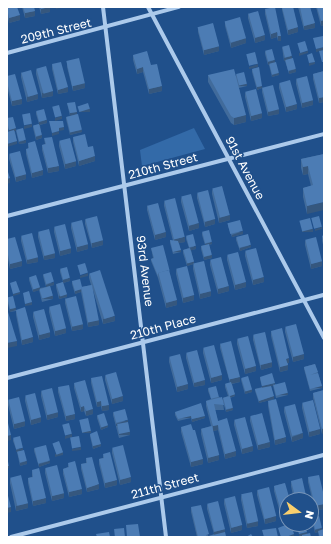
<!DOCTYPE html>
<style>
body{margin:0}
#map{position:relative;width:331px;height:544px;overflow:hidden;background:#20508b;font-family:"Golos Text",sans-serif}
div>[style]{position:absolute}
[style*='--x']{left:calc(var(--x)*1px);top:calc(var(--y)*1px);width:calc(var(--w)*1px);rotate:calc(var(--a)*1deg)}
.green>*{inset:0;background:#336aa8}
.minor>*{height:4px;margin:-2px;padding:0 2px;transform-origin:2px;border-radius:2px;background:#accaeb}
.wall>*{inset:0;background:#416b9b}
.shaded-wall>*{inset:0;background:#35577e;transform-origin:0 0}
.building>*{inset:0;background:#4c7cb4;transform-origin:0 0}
span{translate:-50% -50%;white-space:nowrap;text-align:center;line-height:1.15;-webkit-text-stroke:3px #20508b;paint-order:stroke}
.street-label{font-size:12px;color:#fff}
.frame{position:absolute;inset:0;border:8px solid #fff;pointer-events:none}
.north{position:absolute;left:279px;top:492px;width:40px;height:40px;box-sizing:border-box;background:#20508b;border:1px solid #7996b9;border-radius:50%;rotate:105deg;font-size:11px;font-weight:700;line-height:16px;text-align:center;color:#fff}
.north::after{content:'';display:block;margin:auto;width:14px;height:18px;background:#f9cf6d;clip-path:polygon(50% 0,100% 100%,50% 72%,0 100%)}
</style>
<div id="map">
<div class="green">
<div style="clip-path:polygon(194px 128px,205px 149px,142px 166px,140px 150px)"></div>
</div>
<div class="minor">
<div style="--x:103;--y:7;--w:534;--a:83.22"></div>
<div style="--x:148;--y:7;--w:375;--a:62"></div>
<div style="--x:7;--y:53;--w:178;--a:-15"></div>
<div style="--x:7;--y:216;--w:327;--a:-14.5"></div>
<div style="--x:7;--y:378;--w:328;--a:-14.7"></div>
<div style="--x:11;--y:537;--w:324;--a:-14.7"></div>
</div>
<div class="wall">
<div style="clip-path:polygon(7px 7px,20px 20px,9px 23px,7px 13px)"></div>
<div style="clip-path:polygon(22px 7px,34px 7px,35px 16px,25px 18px)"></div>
<div style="clip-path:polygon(39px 7px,50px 7px,50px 12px,41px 14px)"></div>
<div style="clip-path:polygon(282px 7px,293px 7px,298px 32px,288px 35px,282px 10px)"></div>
<div style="clip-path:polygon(298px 7px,310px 7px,315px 28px,304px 30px)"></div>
<div style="clip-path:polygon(316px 7px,324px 7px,324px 25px,321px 26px)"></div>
<div style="clip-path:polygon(265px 9px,281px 41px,278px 41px,277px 37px,271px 39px,265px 14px)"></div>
<div style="clip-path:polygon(248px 13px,265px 40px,255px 43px,248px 18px)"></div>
<div style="clip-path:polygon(225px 21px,246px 43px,231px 48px,225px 26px)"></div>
<div style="clip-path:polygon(198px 27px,219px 51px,204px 55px,198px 32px)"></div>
<div style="clip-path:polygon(282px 47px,292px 58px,296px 72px,289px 74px,285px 61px,284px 61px)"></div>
<div style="clip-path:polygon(265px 51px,275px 62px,279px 75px,272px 77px,269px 65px,268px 65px,265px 54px)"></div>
<div style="clip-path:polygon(133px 55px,151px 65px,162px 91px,149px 94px,143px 72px,137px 74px,133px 60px)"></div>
<div style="clip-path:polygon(67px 62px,85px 88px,73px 91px,67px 67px)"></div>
<div style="clip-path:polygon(52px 64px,68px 92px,58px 94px,52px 69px)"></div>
<div style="clip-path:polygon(36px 69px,53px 96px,42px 98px,36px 74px)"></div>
<div style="clip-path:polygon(252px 69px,262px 88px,257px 90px,252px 72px)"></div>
<div style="clip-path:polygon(324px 71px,324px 102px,319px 103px,313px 79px,313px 74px)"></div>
<div style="clip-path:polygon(21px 72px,38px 99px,27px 102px,21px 77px)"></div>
<div style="clip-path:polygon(236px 74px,247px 86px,239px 88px,246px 122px,234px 125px,231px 123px,208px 82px,208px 75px,236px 76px)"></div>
<div style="clip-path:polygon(7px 76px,22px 104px,12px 106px,7px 87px)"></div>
<div style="clip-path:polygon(296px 79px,313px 105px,302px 108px,296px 84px)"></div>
<div style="clip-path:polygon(279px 83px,297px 109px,286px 112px,279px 88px)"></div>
<div style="clip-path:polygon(262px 87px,279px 114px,268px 116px,262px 92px)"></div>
<div style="clip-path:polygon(245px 92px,262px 118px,251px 121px,245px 97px)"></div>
<div style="clip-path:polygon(67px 103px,77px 114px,82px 132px,70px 135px,66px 119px,66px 117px,70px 116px)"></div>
<div style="clip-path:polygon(36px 111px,47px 123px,40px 125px,42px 138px,36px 140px,33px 128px,33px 126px,39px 124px,36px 114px)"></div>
<div style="clip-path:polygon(7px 118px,16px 130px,26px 143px,19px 144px,16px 131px,15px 131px,17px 144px,9px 132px,7px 124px)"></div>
<div style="clip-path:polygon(73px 137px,88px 147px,95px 161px,79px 166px,73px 142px)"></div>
<div style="clip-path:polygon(44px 138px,59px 171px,48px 173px,42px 150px,42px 145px,45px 144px)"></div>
<div style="clip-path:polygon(59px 141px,76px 166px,65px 169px,59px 146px)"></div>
<div style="clip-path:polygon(28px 143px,43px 175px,32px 178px,26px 154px,26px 149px,28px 149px)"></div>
<div style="clip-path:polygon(9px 154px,26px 179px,16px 182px,9px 159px)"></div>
<div style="clip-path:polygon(324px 154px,307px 214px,303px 197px,303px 188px,311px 186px,308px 174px,303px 175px,301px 168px,301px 159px)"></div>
<div style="clip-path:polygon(212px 189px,230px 220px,219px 223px,212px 194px)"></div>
<div style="clip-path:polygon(197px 193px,215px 224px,205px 227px,197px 198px)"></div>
<div style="clip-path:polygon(181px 197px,199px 228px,189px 231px,181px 202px)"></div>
<div style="clip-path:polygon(164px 201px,185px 242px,179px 243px,181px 252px,173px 254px,170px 243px,170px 240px,173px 241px,164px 206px)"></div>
<div style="clip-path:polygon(147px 205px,166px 237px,155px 240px,147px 210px)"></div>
<div style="clip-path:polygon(85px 219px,103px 245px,92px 248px,85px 224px)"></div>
<div style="clip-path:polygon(71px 223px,88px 249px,77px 252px,71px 228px)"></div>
<div style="clip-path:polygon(228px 224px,243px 234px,232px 237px,228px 226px)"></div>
<div style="clip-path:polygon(54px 227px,71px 253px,60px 256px,54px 232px)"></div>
<div style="clip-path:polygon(38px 232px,55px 258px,44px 260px,38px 237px)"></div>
<div style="clip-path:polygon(202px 232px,212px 244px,209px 245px,212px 258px,204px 260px,201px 249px,201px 246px,205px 245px,202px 235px)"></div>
<div style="clip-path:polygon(324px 235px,324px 248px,322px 241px,322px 236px)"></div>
<div style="clip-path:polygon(21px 236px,38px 262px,27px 264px,21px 241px)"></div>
<div style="clip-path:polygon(186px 236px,196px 249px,191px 250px,194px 264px,187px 266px,183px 253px,183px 250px,189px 248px,186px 239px)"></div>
<div style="clip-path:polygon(236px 237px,251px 247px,240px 251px,236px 240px)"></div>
<div style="clip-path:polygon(7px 239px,22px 266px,10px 269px,7px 255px)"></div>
<div style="clip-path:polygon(305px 240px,322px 266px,311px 269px,305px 245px)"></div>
<div style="clip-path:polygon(151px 248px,170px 275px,177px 305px,166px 308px,158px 278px,151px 261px,151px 259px,153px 258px)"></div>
<div style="clip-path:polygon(245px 251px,264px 282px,253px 285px,245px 256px)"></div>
<div style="clip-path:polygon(227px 255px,246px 287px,235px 290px,227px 260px)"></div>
<div style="clip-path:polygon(210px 260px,229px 291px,218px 294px,210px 265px)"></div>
<div style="clip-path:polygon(193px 264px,211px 296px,200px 299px,193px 269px)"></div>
<div style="clip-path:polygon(60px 269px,70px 281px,63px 283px,67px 297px,59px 299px,56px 287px,56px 284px,63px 282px,60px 272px)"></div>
<div style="clip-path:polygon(176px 269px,194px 300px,183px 303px,176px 274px)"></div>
<div style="clip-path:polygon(89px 273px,115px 321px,103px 324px,92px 287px,99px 325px,88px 327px,81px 292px,75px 294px,72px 284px,72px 281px,82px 287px,91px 285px,89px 278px)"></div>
<div style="clip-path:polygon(43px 274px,54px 285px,50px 286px,53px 299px,42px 302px,39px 290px,33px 292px,29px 280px,29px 277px,40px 288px,46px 287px,43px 276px)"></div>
<div style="clip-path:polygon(7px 298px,16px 310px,33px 342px,22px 345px,16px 315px,16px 311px,10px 312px,7px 300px)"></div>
<div style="clip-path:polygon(65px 298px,83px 329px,72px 331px,65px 303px)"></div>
<div style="clip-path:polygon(49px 307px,66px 333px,55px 336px,49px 312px)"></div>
<div style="clip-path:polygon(33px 312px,50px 337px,39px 340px,33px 317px)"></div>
<div style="clip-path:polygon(285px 327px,304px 359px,293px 362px,285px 332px)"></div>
<div style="clip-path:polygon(271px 331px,289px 363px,288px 363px,288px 370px,280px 372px,271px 336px)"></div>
<div style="clip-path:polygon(253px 335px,272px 367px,261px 370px,253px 340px)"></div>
<div style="clip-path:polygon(237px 339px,256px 371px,245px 374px,237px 344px)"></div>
<div style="clip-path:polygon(220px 343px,240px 382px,232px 384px,235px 396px,230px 398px,233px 410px,226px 412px,223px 402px,224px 410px,215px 410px,218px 421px,236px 456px,225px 459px,218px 430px,213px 431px,219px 460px,208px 463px,201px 434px,201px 429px,211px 426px,206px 406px,206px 401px,211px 399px,208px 391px,208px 388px,223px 400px,223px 398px,228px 396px,225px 387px,225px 384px,230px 383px,220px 348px)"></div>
<div style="clip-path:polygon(203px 348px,222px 380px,211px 383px,203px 353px)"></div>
<div style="clip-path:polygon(186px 353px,205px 385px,194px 387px,186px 358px)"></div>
<div style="clip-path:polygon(169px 357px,188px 389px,177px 392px,169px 362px)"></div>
<div style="clip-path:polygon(315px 364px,322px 386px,322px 388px,310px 391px,304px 369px,304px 367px)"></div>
<div style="clip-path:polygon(105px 375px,123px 401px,112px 404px,105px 380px)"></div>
<div style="clip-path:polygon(260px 377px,275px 384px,288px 395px,276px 398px,273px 386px,271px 386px,274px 399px,259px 403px,255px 391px,255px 389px,262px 387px,260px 379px)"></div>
<div style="clip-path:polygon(91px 378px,109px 410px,102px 411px,101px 406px,97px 407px,91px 383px)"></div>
<div style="clip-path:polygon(241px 378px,252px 392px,245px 394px,241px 380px)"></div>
<div style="clip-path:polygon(74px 383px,93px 414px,86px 416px,84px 411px,81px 412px,74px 388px)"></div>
<div style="clip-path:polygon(58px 387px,75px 419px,66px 421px,58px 392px)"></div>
<div style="clip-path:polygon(324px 390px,322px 434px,313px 398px,313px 393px)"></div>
<div style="clip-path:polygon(41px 391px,58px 417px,47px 420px,41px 396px)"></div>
<div style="clip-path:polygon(25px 396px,41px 422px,31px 425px,25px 401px)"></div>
<div style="clip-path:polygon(8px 400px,25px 426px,14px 429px,8px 405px)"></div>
<div style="clip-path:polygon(268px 401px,286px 442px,275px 445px,268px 406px)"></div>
<div style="clip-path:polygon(302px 403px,320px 434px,309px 437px,302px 408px)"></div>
<div style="clip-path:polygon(284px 407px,303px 438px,292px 442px,284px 412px)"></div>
<div style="clip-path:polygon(113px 412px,128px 423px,130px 435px,119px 438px,113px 415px)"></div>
<div style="clip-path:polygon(175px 412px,205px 418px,192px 422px,191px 418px,178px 421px,175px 415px)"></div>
<div style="clip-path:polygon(97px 415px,108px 427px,101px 430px,97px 418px)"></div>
<div style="clip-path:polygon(250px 416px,270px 447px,258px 450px,250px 421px)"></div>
<div style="clip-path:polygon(234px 420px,253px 451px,242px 454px,234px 425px)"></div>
<div style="clip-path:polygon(181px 427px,203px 464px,191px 467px,181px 432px)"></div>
<div style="clip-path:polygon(90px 434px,101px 446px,93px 449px,90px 436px)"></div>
<div style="clip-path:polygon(13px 438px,27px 464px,20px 466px,17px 452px,13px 441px)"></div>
<div style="clip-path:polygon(34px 448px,50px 463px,39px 467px,34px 451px)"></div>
<div style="clip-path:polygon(112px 448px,131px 482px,120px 485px,112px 453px)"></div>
<div style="clip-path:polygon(103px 454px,117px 485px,105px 488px,99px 464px,99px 459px,103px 458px)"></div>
<div style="clip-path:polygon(86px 458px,99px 489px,87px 492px,81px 469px,81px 464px,86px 463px)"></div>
<div style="clip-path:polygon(68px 463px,82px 494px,69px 497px,63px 474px,63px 469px,68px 467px)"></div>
<div style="clip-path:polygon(45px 468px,64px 498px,52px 501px,45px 473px)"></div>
<div style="clip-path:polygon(32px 470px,46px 503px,33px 506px,28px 483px,28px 478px,32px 477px)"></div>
<div style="clip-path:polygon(308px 477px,324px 496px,324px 509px,315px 511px,308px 482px)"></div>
<div style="clip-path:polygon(10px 478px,28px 508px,16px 511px,10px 483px)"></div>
<div style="clip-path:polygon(291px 481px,307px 500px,294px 500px,291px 486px)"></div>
<div style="clip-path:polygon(285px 483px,282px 520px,274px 491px,274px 486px)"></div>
<div style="clip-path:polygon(257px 490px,276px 521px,265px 524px,257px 495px)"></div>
<div style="clip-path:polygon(241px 495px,258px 526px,247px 528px,241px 500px)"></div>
<div style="clip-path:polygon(224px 499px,242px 530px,231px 533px,224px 504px)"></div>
<div style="clip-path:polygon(207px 504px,225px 532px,226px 537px,209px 537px,209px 536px,214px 534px,207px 509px)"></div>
<div style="clip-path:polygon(191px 507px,209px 537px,197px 537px,191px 512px)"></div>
<div style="clip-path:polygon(312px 518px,322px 530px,324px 537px,319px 537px,318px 532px,315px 533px,312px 520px)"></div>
</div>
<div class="shaded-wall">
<div style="clip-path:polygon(50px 7px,50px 12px,41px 14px,41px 9px)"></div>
<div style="clip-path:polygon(56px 7px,65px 7px,56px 9px)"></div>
<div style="clip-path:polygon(35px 11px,35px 16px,25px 18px,25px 13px)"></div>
<div style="clip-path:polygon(20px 15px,20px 20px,9px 23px,9px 18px)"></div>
<div style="clip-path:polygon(324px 20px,324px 25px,321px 26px,321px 21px)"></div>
<div style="clip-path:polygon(315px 23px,315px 28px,304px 30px,304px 26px)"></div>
<div style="clip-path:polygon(298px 27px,298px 32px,288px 35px,288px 30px)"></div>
<div style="clip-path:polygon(277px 32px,277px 37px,271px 39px,271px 34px)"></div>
<div style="clip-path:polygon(265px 35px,265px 40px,255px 43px,255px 38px)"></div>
<div style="left:278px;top:36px;width:3px;height:5px"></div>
<div style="clip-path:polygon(246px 38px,246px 43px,231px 48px,231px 43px)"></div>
<div style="clip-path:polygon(219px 46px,219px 51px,204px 55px,204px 50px)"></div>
<div style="clip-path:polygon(324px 47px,324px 50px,316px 52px,316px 49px)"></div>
<div style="clip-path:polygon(308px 51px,308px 53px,299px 56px,299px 53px)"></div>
<div style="clip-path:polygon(292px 56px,292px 59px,284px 61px,284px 58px)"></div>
<div style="clip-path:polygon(275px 60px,275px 63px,268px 65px,268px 62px)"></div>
<div style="clip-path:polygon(315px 62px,315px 64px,309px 66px,309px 63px)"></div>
<div style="clip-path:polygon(258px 64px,258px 67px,249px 69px,249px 67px)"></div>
<div style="clip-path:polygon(143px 67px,143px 72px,137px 74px,137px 69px)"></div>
<div style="clip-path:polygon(296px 69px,296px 72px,289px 74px,289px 71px)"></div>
<div style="clip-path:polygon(279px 73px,279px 75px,272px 77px,272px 75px)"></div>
<div style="clip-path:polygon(85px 83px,85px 88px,73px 91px,73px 86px)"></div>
<div style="left:247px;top:84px;width:2px;height:8px;rotate:90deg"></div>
<div style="clip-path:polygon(162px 86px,162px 91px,149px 94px,149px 89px)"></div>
<div style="clip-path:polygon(262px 86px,262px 88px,257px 90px,257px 87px)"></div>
<div style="clip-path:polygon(68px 87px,68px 92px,58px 94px,58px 90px)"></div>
<div style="clip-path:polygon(53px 91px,53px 96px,42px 98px,42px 93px)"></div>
<div style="clip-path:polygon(38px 94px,38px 99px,27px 102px,27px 97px)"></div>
<div style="clip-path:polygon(324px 97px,324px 102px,319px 103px,319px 98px)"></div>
<div style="clip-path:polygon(22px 99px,22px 104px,12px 106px,12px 101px)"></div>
<div style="clip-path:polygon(313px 100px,313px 105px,302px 108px,302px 103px)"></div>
<div style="clip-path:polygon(297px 104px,297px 109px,286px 112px,286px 107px)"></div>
<div style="left:90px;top:109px;width:3px;height:11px;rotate:90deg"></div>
<div style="clip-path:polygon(279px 109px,279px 114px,268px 116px,268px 111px)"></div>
<div style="clip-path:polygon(77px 112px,77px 114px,70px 116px,70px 113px)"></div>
<div style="clip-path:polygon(262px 113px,262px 118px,251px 121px,251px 116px)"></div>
<div style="clip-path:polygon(246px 115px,246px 122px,234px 125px,234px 118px)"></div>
<div style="clip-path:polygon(62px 116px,62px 119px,55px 121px,55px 118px)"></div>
<div style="clip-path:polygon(47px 120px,47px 123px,39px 125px,39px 122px)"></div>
<div style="clip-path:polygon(32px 124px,32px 127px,24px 129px,24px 126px)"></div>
<div style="clip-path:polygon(64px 127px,64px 130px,59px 131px,59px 128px)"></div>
<div style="clip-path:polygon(16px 128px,16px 131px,9px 132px,9px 130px)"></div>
<div style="clip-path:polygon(82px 130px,82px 132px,70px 135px,70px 132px)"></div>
<div style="clip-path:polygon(59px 131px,59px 134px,52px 136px,52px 133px)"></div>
<div style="clip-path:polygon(42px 135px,42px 138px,36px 140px,36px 137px)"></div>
<div style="clip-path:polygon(26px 140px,26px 143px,19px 144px,19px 142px)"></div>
<div style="clip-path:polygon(17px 141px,17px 144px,7px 147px,7px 144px)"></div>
<div style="clip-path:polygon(95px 156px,95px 161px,79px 166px,79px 161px)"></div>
<div style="clip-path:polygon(76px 161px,76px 166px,65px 169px,65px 164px)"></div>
<div style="clip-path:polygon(59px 166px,59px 171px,48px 173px,48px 168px)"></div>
<div style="clip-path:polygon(308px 166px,308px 174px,303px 175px,303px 167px)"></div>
<div style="clip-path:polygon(43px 170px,43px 175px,32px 178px,32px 173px)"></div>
<div style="clip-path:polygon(26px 174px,26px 179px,16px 182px,16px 177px)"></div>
<div style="clip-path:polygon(10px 178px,10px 183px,7px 184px,7px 179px)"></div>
<div style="clip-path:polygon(324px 202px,324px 210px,307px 214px,307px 206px)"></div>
<div style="clip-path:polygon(230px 215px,230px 220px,219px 223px,219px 218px)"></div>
<div style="clip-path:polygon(215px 219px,215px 224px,205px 227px,205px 222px)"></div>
<div style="clip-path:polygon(199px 223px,199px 228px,189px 231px,189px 226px)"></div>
<div style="clip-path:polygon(322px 227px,322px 229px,315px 231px,315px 229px)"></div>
<div style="left:313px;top:229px;width:3px;height:11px;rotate:90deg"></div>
<div style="clip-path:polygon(243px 231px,243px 234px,232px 237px,232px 235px)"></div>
<div style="clip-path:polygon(166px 232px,166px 237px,155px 240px,155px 235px)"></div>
<div style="clip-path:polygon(185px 237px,185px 242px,174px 244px,174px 239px)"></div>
<div style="clip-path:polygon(103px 240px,103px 245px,92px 248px,92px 243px)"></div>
<div style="clip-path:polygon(212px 242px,212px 244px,205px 246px,205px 244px)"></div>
<div style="clip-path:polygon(88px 244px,88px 249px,77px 252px,77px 247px)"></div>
<div style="clip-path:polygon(251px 245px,251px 247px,240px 251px,240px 248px)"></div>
<div style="clip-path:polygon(196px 246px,196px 249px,189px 251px,189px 248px)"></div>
<div style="clip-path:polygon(71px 248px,71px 253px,60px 256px,60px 251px)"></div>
<div style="left:181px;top:250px;width:2px;height:8px;rotate:90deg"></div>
<div style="clip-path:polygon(55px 253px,55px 258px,44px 260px,44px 255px)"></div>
<div style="clip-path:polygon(212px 255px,212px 258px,204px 260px,204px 257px)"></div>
<div style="clip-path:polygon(38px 257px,38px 262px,27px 264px,27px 259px)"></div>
<div style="clip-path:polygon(22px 261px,22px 266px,10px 269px,10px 264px)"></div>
<div style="clip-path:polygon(194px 261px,194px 264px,187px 266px,187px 263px)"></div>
<div style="clip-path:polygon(322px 261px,322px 266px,311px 269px,311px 264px)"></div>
<div style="clip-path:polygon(88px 273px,88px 276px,80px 278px,80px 276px)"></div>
<div style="clip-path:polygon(264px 277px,264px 282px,253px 285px,253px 280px)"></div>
<div style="clip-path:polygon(70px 278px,70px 281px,63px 283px,63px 280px)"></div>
<div style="clip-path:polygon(54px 282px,54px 285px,46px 287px,46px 285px)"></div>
<div style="clip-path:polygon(246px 282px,246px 287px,235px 290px,235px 285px)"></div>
<div style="clip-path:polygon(229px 286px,229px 291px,218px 294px,218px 289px)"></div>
<div style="clip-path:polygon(40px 287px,40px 290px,33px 292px,33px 289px)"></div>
<div style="clip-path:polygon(81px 289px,81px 292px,75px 294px,75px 291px)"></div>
<div style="clip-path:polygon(211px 291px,211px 296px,200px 299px,200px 294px)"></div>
<div style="clip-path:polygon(20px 292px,20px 294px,13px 296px,13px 294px)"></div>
<div style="clip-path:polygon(67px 294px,67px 297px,59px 299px,59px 296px)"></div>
<div style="clip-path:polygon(194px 295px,194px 300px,183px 303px,183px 298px)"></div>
<div style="left:53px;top:296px;width:3px;height:11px;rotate:90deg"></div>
<div style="clip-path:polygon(177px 300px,177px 305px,166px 308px,166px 303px)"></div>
<div style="clip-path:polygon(32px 302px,32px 305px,25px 306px,25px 304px)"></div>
<div style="clip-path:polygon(16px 308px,16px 310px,10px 312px,10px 309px)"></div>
<div style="clip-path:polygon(115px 316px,115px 321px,103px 324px,103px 319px)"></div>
<div style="clip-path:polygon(99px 320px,99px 325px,88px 327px,88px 322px)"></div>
<div style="clip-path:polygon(83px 324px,83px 329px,72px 331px,72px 326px)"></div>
<div style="clip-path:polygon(66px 328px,66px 333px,55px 336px,55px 331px)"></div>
<div style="clip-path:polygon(50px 332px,50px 337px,39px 340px,39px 335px)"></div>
<div style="clip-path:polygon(33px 337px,33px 342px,22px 345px,22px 340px)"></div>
<div style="clip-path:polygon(17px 341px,17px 346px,7px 348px,7px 343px)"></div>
<div style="clip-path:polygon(304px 354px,304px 359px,293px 362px,293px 357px)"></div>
<div style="clip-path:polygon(289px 358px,289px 363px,286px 363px,286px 359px)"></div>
<div style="clip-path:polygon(272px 362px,272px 367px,261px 370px,261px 365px)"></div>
<div style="clip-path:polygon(288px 365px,288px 370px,280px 372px,280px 367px)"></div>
<div style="clip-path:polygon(256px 366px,256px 371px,245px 374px,245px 369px)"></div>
<div style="clip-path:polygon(222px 375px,222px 380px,211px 383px,211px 378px)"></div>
<div style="clip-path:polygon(240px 377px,240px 382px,230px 384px,230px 379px)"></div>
<div style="clip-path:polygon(205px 380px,205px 385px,194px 387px,194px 383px)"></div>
<div style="clip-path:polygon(275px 383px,275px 386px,273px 384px,273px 386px,262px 389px,262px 386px)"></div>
<div style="clip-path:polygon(188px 384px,188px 389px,177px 392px,177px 387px)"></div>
<div style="left:322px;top:386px;width:2px;height:12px;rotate:90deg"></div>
<div style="clip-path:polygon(252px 389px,252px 392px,245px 394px,245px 391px)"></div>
<div style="left:288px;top:393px;width:2px;height:12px;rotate:90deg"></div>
<div style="clip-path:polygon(235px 394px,235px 396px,229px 398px,229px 396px)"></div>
<div style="clip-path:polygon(123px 396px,123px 401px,112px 404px,112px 399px)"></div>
<div style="clip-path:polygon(274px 396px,274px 399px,259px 403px,259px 401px)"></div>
<div style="clip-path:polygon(101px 401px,101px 406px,97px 407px,97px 402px)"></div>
<div style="clip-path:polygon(109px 405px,109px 410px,102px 411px,102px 406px)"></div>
<div style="clip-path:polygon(84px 406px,84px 411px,81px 412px,81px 407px)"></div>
<div style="clip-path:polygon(233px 408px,233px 410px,226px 412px,226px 410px)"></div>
<div style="clip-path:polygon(93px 409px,93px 414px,86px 416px,86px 411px)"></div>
<div style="clip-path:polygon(58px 412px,58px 417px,47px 420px,47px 415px)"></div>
<div style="clip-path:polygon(75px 414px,75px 419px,66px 421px,66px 416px)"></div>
<div style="left:191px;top:416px;width:2px;height:13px;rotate:90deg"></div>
<div style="clip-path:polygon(205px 416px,205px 418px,192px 422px,192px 419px)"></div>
<div style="clip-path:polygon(41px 417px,41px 422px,31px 425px,31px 420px)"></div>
<div style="clip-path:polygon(128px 420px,128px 423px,116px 426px,116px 424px)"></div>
<div style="clip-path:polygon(25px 421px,25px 426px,14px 429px,14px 424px)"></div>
<div style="clip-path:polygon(108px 425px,108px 427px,101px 430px,101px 427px)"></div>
<div style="clip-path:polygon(218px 425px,218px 430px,213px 431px,213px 426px)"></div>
<div style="clip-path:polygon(324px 428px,324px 433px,322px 434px,322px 429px)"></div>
<div style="clip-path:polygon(320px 429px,320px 434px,309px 437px,309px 432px)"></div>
<div style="left:91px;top:431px;width:2px;height:9px;rotate:90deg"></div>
<div style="left:130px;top:432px;width:3px;height:11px;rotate:90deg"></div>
<div style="clip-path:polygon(303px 433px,303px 438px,292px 442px,292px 437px)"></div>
<div style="clip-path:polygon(72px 434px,72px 437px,65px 439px,65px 436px)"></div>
<div style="clip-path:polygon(11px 435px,11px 440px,7px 441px,7px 436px)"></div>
<div style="clip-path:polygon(286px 437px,286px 442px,275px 445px,275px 440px)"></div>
<div style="clip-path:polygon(270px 442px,270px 447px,258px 450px,258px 445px)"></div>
<div style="clip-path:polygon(101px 444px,101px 446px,93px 449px,93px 446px)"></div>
<div style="clip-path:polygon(253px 446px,253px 451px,242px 454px,242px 449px)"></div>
<div style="clip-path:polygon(81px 447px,81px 450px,72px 451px,72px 449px)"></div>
<div style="clip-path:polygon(23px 448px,23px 450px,16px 452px,16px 450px)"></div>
<div style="clip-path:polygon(236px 451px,236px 456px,225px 459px,225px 454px)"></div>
<div style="clip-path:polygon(63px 452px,63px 455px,55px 457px,55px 454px)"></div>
<div style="clip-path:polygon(219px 455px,219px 460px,208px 463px,208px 458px)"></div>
<div style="clip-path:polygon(203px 459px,203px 464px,191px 467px,191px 462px)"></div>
<div style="clip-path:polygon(27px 461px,27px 464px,20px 466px,20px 463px)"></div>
<div style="clip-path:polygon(50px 461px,50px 463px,39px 467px,39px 464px)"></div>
<div style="clip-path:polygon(7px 466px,9px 466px,9px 468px,7px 469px)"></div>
<div style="clip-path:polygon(131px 477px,131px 482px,120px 485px,120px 480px)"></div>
<div style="clip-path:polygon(117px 480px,117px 485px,105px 488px,105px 483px)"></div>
<div style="clip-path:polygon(99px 484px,99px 489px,87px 492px,87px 488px)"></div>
<div style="clip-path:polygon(82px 489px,82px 494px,69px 497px,69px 492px)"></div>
<div style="clip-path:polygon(64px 493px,64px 498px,52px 501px,52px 496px)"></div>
<div style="clip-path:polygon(46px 498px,46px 503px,33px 506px,33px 501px)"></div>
<div style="clip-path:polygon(28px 503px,28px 508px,16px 511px,16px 506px)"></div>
<div style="clip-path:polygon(324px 504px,324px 509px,315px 511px,315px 506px)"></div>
<div style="clip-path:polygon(11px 507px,11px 512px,7px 513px,7px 508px)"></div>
<div style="clip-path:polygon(287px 514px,287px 518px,282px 520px,282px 515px)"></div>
<div style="clip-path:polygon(276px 516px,276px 521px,265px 524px,265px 519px)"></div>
<div style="clip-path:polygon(258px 521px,258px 526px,247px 528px,247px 523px)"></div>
<div style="clip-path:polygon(242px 525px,242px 530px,231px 533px,231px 528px)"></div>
<div style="clip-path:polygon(322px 528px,322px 531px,315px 533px,315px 530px)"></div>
<div style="clip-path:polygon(225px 529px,225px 534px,214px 537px,214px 532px)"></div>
<div style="clip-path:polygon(307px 532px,307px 535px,299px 537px,299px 534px)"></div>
<div style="clip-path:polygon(294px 534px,294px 537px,286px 537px)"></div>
</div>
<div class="building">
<div style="clip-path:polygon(7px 7px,17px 7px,20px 15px,9px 18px)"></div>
<div style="clip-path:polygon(23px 7px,34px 7px,35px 11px,25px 13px)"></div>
<div style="clip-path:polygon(41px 7px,49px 7px,41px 9px)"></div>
<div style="clip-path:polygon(275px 7px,281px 36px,278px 36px,277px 32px,271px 34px,265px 9px)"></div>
<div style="clip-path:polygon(282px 7px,293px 7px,298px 27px,288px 30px)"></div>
<div style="clip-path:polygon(300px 7px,310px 7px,315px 23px,304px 26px)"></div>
<div style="clip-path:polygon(317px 7px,324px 7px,324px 20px,321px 21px)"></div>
<div style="left:258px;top:11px;width:25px;height:10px;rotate:74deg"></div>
<div style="left:240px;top:17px;width:22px;height:16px;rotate:74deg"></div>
<div style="left:213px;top:23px;width:24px;height:16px;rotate:75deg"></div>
<div style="clip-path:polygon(323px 36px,324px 41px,324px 47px,316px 49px,313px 38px)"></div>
<div style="left:305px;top:41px;width:10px;height:8px;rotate:73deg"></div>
<div style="left:289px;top:45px;width:11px;height:7px;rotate:75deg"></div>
<div style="left:272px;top:49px;width:11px;height:7px;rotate:75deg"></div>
<div style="clip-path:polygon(324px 50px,324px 62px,322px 62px,319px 51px)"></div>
<div style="clip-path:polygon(147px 51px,151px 65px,157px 64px,162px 86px,149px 89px,143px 67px,137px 69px,133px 55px)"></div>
<div style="left:255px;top:52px;width:12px;height:9px;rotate:76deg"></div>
<div style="clip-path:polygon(312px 53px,315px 62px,309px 63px,307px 55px)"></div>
<div style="left:79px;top:58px;width:26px;height:13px;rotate:77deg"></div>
<div style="left:293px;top:58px;width:11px;height:8px;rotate:75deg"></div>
<div style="clip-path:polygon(61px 62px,68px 87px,58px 90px,52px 64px)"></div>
<div style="left:276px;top:62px;width:11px;height:7px;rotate:75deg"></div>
<div style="left:46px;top:66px;width:26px;height:10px;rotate:74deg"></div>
<div style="clip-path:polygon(259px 67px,262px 86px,257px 87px,252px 69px)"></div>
<div style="clip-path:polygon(234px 69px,246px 115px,234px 118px,231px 116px,208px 75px)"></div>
<div style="left:31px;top:70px;width:25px;height:10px;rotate:74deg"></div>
<div style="clip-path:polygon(324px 71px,324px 97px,319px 98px,313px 74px)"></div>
<div style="left:244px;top:72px;width:12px;height:8px;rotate:76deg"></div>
<div style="clip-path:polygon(15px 74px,22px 99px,12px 101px,7px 82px,7px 76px)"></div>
<div style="left:307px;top:76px;width:25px;height:11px;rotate:76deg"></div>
<div style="left:290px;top:80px;width:25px;height:11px;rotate:74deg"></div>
<div style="left:273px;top:85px;width:25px;height:11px;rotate:76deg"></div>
<div style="left:256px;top:89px;width:25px;height:11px;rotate:76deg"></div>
<div style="clip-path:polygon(75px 102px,77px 112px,70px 113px,67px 103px)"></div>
<div style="left:88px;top:103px;width:6px;height:11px;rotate:72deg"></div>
<div style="left:59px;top:105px;width:11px;height:7px;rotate:75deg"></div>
<div style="left:44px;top:109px;width:11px;height:8px;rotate:75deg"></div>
<div style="left:30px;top:113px;width:11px;height:8px;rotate:80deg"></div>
<div style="left:78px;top:114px;width:16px;height:12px;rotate:76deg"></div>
<div style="clip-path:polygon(13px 117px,16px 128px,9px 130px,7px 121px,7px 118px)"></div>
<div style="clip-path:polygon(49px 121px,63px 121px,64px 127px,59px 128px,59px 131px,52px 133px)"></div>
<div style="left:39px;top:124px;width:11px;height:6px;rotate:75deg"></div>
<div style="left:23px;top:128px;width:12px;height:7px;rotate:76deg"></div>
<div style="clip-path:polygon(14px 130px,17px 141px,7px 144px,7px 132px)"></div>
<div style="clip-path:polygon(85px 134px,88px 147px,93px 146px,95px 156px,79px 161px,73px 137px)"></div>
<div style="clip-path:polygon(52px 137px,59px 166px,48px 168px,42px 145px,46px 144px,44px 138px)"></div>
<div style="left:70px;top:138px;width:24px;height:11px;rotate:75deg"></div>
<div style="clip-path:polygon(35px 141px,43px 170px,32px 173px,26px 149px,29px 148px,28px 143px)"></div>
<div style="left:20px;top:151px;width:24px;height:11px;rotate:75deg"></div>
<div style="clip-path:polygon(324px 154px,324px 202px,307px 206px,303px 188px,313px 185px,308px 166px,303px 167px,301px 159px)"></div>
<div style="clip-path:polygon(7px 169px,10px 178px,7px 179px)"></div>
<div style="left:222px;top:186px;width:30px;height:10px;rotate:75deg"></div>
<div style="left:208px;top:190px;width:30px;height:11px;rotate:76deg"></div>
<div style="left:191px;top:194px;width:30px;height:10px;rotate:75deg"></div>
<div style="left:175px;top:198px;width:40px;height:11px;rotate:76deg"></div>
<div style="left:158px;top:203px;width:30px;height:11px;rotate:75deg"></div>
<div style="left:97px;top:216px;width:25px;height:12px;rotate:76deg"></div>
<div style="left:319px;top:216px;width:11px;height:8px;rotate:75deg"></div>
<div style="left:310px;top:218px;width:11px;height:11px;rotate:75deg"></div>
<div style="left:82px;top:220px;width:25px;height:11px;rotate:76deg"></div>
<div style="left:240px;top:220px;width:11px;height:13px;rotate:75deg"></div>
<div style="left:65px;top:224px;width:25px;height:11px;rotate:76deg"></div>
<div style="left:49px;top:229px;width:25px;height:11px;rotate:76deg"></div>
<div style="left:209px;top:230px;width:12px;height:7px;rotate:76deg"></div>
<div style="left:32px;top:233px;width:25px;height:11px;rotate:76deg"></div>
<div style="left:193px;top:234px;width:12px;height:7px;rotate:76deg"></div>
<div style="left:248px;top:234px;width:11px;height:12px;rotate:75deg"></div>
<div style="clip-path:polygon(324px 235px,324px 243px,322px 236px)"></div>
<div style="clip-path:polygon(15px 237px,22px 261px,10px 264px,7px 250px,7px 239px)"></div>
<div style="left:316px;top:237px;width:25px;height:11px;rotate:76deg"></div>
<div style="clip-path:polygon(170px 240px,178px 241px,181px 250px,173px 252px)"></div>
<div style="left:209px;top:244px;width:11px;height:8px;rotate:75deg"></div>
<div style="clip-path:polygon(163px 245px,170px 272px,169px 270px,158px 273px,158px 276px,151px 259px,154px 258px,151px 248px)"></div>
<div style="left:190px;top:248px;width:14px;height:7px;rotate:73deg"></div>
<div style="left:256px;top:248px;width:30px;height:11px;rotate:75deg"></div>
<div style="left:238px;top:252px;width:31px;height:11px;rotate:75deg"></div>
<div style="left:221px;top:257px;width:30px;height:11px;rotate:75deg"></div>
<div style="left:204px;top:261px;width:31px;height:11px;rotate:77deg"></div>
<div style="left:85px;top:263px;width:10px;height:8px;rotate:73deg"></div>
<div style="left:187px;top:266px;width:30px;height:11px;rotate:76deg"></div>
<div style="left:67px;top:267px;width:11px;height:7px;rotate:75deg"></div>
<div style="left:100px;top:270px;width:48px;height:11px;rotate:72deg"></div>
<div style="left:169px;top:270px;width:31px;height:11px;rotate:75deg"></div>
<div style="left:51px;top:272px;width:10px;height:8px;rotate:73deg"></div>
<div style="left:36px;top:275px;width:13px;height:7px;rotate:72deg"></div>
<div style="clip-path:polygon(80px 279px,82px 287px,81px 288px,82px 289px,75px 291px,72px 281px)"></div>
<div style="clip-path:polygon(16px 281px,20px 292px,13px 294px,10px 283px)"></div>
<div style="left:63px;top:282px;width:13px;height:7px;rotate:72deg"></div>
<div style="left:92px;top:285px;width:36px;height:11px;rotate:79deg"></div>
<div style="left:50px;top:286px;width:10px;height:11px;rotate:73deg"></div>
<div style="clip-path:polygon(29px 291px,32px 302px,25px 304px,23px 293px)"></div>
<div style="left:13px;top:296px;width:12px;height:6px;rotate:76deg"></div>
<div style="left:76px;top:296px;width:29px;height:11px;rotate:76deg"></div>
<div style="left:60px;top:304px;width:25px;height:11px;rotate:76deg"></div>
<div style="clip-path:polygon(25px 307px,33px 337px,22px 340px,16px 310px)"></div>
<div style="left:44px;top:309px;width:24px;height:11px;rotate:75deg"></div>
<div style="clip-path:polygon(7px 312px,8px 312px,17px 341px,7px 343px)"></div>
<div style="left:296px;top:324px;width:31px;height:11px;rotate:75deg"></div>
<div style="clip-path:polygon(282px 328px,289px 358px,286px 359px,288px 365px,280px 367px,271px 331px)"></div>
<div style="left:265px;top:332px;width:31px;height:12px;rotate:77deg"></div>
<div style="left:248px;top:336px;width:31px;height:11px;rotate:75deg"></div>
<div style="left:231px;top:341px;width:37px;height:11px;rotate:76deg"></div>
<div style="left:214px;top:345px;width:31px;height:11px;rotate:75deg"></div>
<div style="left:197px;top:350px;width:31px;height:11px;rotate:75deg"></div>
<div style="left:180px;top:354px;width:31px;height:11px;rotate:75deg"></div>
<div style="clip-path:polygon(315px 364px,318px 372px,310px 375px,318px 373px,322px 386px,310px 389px,304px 367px)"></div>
<div style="left:116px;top:372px;width:25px;height:11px;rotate:74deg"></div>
<div style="clip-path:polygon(272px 373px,275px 383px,262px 386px,260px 377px)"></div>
<div style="clip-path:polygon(102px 376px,109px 405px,102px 406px,101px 401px,97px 402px,91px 378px)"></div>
<div style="left:248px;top:376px;width:14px;height:7px;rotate:73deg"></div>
<div style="clip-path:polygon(85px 380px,93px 409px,86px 411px,84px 406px,81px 407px,74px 383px)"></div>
<div style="left:231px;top:382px;width:13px;height:6px;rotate:72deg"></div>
<div style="left:285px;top:382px;width:11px;height:12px;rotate:75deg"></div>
<div style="clip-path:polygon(69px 385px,75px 414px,66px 416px,58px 387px)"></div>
<div style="left:216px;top:386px;width:11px;height:8px;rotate:75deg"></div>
<div style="clip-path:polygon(271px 386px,274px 396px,259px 401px,255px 389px)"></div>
<div style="left:52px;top:388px;width:25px;height:11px;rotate:76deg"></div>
<div style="clip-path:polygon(324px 390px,324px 428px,322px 429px,313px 393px)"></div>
<div style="left:35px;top:393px;width:25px;height:10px;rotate:76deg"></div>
<div style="left:230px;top:396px;width:12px;height:7px;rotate:76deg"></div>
<div style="left:19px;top:397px;width:25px;height:11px;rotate:76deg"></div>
<div style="clip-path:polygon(222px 397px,224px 405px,214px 404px,218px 421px,227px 418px,236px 451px,225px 454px,218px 425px,213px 426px,206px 401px)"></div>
<div style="clip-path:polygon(276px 399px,286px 437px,275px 440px,268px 401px)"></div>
<div style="left:313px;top:400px;width:30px;height:11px;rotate:76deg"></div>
<div style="clip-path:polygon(201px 403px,205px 416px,192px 419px,191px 416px,178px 419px,175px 412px)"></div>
<div style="left:295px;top:404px;width:30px;height:11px;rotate:75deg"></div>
<div style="left:125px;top:409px;width:11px;height:12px;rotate:75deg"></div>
<div style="left:104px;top:413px;width:13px;height:7px;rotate:72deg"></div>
<div style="left:262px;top:413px;width:30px;height:12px;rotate:75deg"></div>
<div style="left:245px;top:417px;width:30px;height:11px;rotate:75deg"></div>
<div style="left:88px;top:418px;width:13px;height:9px;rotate:77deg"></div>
<div style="clip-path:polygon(7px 419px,11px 435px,7px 436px)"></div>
<div style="left:128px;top:422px;width:10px;height:11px;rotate:79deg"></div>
<div style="left:69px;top:423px;width:11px;height:7px;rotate:75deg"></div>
<div style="clip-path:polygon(191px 424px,193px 430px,195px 430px,203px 459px,191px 462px,181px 427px)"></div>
<div style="left:212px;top:426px;width:30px;height:11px;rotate:76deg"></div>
<div style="clip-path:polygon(97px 431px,101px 444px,93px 446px,90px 434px)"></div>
<div style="left:20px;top:436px;width:12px;height:7px;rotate:76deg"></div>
<div style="left:79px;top:436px;width:11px;height:9px;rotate:80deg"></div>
<div style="left:59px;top:441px;width:12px;height:7px;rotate:70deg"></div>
<div style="left:46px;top:445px;width:16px;height:12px;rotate:76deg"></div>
<div style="left:123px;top:445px;width:33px;height:11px;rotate:76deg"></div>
<div style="left:24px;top:450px;width:11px;height:7px;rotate:75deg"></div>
<div style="clip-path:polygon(110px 452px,117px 480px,105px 483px,99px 459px,104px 458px,103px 454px)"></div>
<div style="clip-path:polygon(7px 457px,9px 466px,7px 466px)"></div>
<div style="clip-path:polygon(92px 457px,99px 484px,87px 488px,81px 464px,87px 463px,86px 458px)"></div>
<div style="clip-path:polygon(75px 461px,82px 489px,69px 492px,63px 469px,69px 467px,68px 463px)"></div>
<div style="left:57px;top:465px;width:29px;height:12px;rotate:76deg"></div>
<div style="clip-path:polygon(39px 468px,46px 498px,33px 501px,28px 478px,33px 477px,32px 470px)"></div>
<div style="left:21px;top:475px;width:29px;height:11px;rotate:76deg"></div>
<div style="clip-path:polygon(319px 475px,324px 496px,324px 504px,315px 506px,308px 477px)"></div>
<div style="clip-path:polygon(302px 478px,307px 500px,296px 500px,291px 481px)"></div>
<div style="clip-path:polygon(285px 483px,290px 500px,287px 500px,287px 514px,282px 515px,274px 486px)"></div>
<div style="left:269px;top:487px;width:30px;height:12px;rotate:76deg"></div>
<div style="clip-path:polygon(7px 492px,11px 507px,7px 508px)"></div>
<div style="left:252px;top:492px;width:30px;height:11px;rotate:78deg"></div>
<div style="left:235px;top:496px;width:30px;height:11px;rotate:76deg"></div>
<div style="left:218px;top:501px;width:29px;height:11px;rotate:76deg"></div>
<div style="clip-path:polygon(201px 505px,209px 534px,206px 535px,207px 537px,202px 537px,201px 536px,198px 537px,191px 507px)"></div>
<div style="left:319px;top:516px;width:12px;height:7px;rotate:76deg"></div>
<div style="clip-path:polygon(138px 524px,140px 537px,127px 537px,126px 525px)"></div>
<div style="clip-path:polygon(288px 524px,291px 524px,294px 534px,286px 537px,281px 537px,278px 528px)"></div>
<div style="clip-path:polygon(296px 524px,304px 524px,307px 532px,299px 534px)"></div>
<div style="left:124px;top:528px;width:9px;height:10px;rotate:84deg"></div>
<div style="clip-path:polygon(276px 528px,278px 537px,264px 537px,262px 530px)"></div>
<div style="clip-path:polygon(324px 529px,324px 537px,320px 537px,318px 531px)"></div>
<div style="clip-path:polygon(109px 532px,110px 537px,97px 537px,96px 534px)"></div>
<div style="clip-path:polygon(225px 532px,226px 537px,210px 537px,209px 536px)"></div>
<div style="clip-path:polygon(310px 533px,311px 537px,302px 537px,302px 535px)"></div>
<div style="clip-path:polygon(251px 534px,253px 537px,246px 537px)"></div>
</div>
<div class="street-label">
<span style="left:56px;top:31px;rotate:-14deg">209th Street</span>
<span style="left:163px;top:166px;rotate:-15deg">210th Street</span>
<span style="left:245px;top:168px;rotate:62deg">91st Avenue</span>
<span style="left:145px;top:271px;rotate:83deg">93rd Avenue</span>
<span style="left:163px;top:327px;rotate:-15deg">210th Place</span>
<span style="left:165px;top:486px;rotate:-15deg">211th Street</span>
</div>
<div class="frame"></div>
<div class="north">N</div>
</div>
